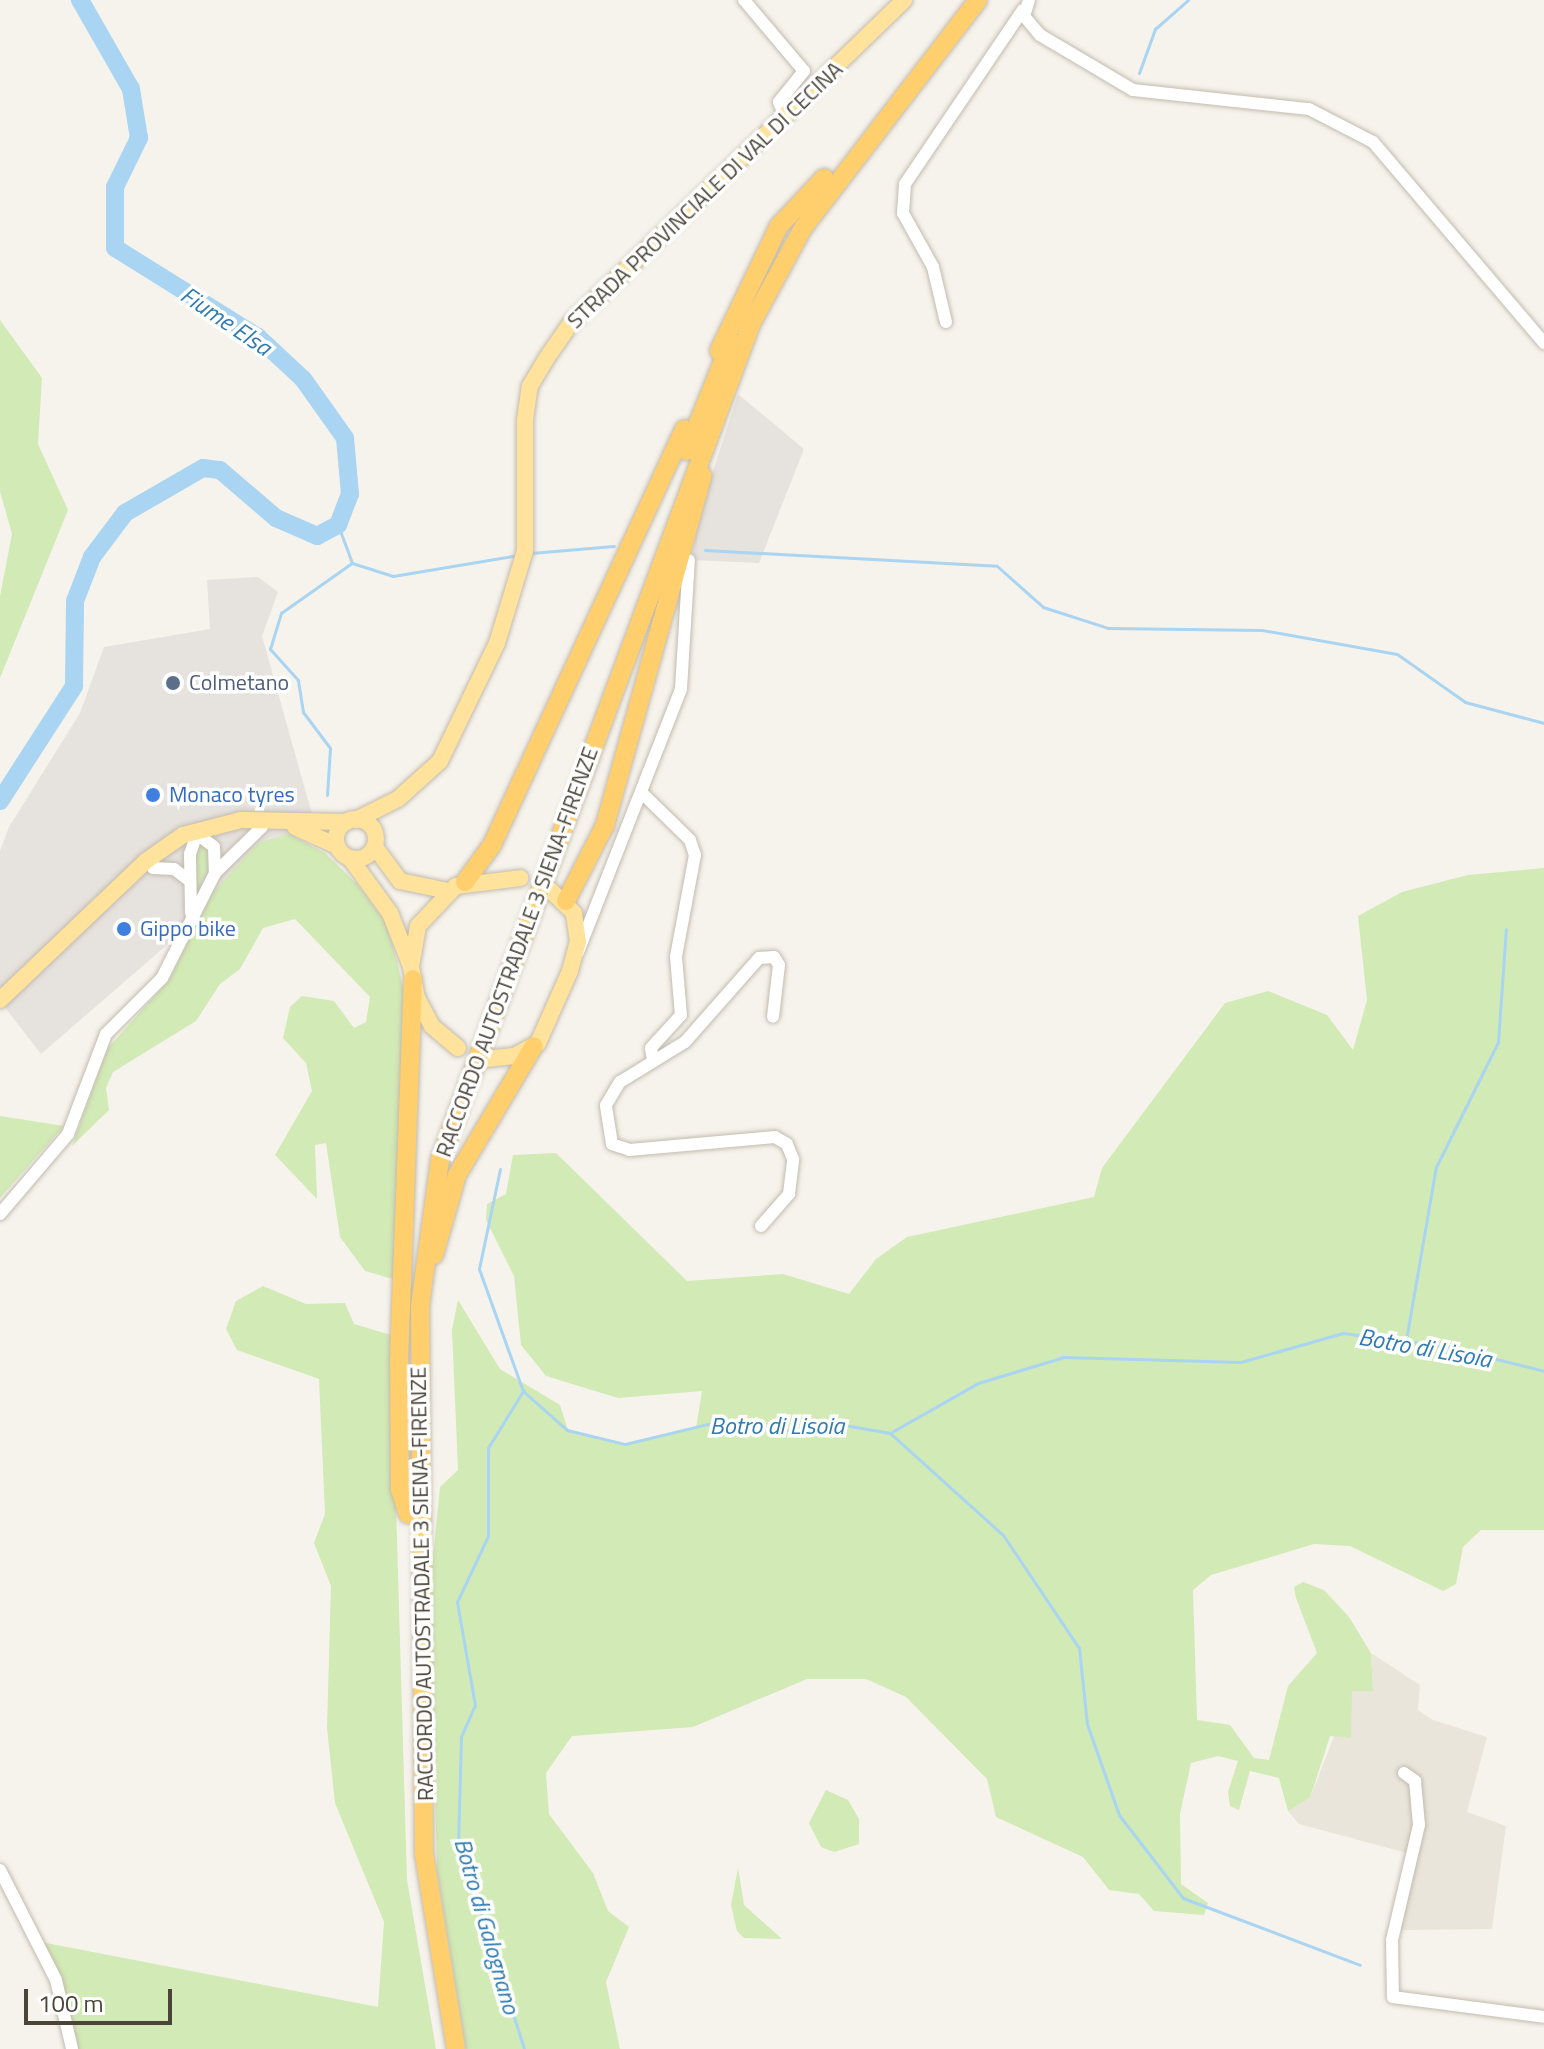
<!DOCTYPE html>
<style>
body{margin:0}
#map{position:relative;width:1544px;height:2049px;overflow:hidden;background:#f6f3ec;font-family:"Titillium Web",sans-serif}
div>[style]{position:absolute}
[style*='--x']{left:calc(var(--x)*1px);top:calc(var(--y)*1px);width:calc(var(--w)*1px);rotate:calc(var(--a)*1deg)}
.residential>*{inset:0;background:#eae5da}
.industrial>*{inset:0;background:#e6e2dd}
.green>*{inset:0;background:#d2eab5}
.stream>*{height:3px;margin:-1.5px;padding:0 1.5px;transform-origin:1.5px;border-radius:1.5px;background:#a9d4f2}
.river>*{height:18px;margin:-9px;padding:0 9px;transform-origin:9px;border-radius:9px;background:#a9d4f2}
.roads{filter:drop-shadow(0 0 2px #c2bbae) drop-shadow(0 0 2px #c2bbae)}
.minor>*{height:12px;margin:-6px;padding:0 6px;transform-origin:6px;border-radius:6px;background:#fff}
.major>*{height:16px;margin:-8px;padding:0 8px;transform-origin:8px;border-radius:8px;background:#ffe39c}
.major>.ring{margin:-8px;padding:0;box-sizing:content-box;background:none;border:16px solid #ffe39c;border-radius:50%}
.highway>*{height:18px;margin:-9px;padding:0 9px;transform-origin:9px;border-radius:9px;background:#ffcf6e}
.dots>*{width:22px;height:22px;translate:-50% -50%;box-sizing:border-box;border:4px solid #fff;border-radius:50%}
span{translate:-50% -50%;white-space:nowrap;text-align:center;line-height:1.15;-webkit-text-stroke:7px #fff;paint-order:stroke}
.street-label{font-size:22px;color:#4b4439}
.service-label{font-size:22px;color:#4e5e75}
.left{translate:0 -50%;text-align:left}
.shop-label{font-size:22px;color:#366cbe}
.water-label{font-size:24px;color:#2e7ab2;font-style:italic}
.scale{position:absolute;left:24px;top:1989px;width:148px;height:36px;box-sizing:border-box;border:4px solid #4b4439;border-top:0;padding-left:10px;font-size:24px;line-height:28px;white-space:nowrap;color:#4b4439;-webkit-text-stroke:6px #fff;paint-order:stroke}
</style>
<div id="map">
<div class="residential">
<div style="clip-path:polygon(1371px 1653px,1420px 1685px,1418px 1710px,1433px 1720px,1487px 1737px,1467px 1812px,1506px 1826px,1492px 1929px,1399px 1930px,1418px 1856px,1299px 1824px,1288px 1811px,1310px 1798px,1352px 1690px,1373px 1690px)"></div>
</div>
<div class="industrial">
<div style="clip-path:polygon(738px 394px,804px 449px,759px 563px,692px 560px,698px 518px)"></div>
<div style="clip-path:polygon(258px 577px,278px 592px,262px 636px,312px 814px,299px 836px,258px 843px,197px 919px,41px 1054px,0 1001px,0 851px,9px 827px,80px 713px,104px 647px,210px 629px,207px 580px)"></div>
</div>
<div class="green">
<div style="clip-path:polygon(0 320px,42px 378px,38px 444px,68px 510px,0 678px,0 596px,12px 534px,0 491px)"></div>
<div style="clip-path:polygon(289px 834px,325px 853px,358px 885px,386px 923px,397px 961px,407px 1005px,393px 1279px,365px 1271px,340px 1237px,326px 1143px,315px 1145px,317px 1199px,275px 1155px,312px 1091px,306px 1063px,283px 1038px,290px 1007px,302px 996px,334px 1001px,354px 1028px,366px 1022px,370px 997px,295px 919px,263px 928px,240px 969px,220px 984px,196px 1021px,113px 1072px,106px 1088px,109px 1110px,72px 1146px,107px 1049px,169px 980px,212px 894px,258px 843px)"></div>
<div style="clip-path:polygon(202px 843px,212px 859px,197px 894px,193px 860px)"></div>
<div style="clip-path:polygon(1544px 868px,1544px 1530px,1481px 1530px,1463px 1547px,1456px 1584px,1443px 1591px,1350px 1546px,1314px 1544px,1211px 1575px,1193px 1590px,1197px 1720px,1230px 1725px,1254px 1758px,1269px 1760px,1288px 1686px,1317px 1653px,1296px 1598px,1294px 1587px,1303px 1582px,1324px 1590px,1349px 1617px,1371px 1653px,1373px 1691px,1352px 1691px,1351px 1738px,1330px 1736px,1310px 1798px,1288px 1811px,1279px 1778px,1250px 1771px,1239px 1810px,1230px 1806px,1228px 1792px,1238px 1761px,1218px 1756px,1191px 1763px,1180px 1814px,1181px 1884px,1208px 1903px,1204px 1915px,1154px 1911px,1139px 1894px,1109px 1890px,1083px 1857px,996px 1817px,987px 1779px,906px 1697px,866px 1679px,807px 1679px,693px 1727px,572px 1736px,546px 1773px,549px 1814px,593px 1873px,608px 1911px,629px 1927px,606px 1982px,620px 2049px,466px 2049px,437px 1870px,430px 1588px,440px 1487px,458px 1470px,452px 1330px,458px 1300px,500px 1369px,560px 1405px,568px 1430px,626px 1444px,696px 1428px,702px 1391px,618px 1398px,546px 1376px,521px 1345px,514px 1276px,486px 1220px,487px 1204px,506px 1194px,513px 1155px,556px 1153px,687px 1281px,783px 1274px,849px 1294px,876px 1259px,907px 1237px,1094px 1197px,1102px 1168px,1225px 1003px,1268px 991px,1327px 1015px,1353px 1050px,1367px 1000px,1358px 916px,1402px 892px,1468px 875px)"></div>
<div style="clip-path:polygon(0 1116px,64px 1126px,0 1198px)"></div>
<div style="clip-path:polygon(263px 1286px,306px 1304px,345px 1303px,354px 1324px,391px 1335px,407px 1880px,436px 2049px,75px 2049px,41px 1942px,378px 2007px,384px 1922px,335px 1803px,327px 1728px,331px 1586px,314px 1543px,325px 1514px,319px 1379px,237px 1350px,226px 1329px,236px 1301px)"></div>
<div style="clip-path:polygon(826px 1790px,848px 1800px,859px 1819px,859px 1844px,834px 1852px,821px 1847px,809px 1823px)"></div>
<div style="clip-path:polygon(738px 1868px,744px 1905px,782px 1939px,744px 1938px,737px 1931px,731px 1905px)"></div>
</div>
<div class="stream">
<div style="--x:1139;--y:73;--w:47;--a:-70"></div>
<div style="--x:1155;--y:29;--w:44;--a:-41.3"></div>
<div style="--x:705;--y:550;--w:292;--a:3.1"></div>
<div style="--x:997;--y:566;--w:62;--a:41.7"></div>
<div style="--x:1043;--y:607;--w:68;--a:17.9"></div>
<div style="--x:1108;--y:628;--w:154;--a:0.7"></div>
<div style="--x:1262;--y:630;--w:137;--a:10.1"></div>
<div style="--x:1397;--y:654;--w:83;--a:35.2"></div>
<div style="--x:1465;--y:702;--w:82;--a:14.9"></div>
<div style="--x:531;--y:553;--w:83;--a:-4.8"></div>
<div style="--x:352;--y:563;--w:43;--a:17.6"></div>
<div style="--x:393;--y:576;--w:127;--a:-9.5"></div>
<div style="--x:327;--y:795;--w:47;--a:-86.3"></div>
<div style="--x:330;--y:748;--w:45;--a:-126.9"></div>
<div style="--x:303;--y:712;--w:32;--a:-99"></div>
<div style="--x:298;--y:680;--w:42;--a:-132.1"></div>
<div style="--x:270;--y:649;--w:38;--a:-73"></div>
<div style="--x:281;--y:613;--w:87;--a:-35.2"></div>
<div style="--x:352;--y:563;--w:40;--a:-110.2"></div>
<div style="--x:500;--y:1169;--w:102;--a:101.9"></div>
<div style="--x:479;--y:1269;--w:130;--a:70.2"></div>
<div style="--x:523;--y:1391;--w:59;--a:41.6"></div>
<div style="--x:567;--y:1430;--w:60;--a:13.6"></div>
<div style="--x:625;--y:1444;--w:94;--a:-13.6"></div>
<div style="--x:716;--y:1422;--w:72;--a:6.3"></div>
<div style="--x:788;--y:1430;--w:46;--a:-8.8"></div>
<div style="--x:833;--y:1423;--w:58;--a:10"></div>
<div style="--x:890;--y:1433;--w:101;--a:-29.6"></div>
<div style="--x:978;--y:1383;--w:90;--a:-16.8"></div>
<div style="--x:1064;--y:1357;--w:177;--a:1.6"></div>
<div style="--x:1241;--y:1362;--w:106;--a:-15.9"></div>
<div style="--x:1343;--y:1333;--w:106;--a:7.6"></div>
<div style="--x:1448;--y:1347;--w:99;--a:14"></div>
<div style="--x:1406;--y:1340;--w:176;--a:-80.2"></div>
<div style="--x:1436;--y:1167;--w:140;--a:-63.6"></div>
<div style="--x:1498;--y:1042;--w:113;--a:-86"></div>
<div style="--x:523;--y:1391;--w:67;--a:121.6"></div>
<div style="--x:488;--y:1448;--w:88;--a:90"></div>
<div style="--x:488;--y:1536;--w:73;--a:115.2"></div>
<div style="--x:457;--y:1602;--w:105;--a:80.1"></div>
<div style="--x:475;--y:1705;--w:35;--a:114"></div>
<div style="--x:461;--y:1737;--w:106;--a:91.6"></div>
<div style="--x:458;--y:1843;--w:216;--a:72.2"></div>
<div style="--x:890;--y:1433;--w:152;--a:42.1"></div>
<div style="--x:1003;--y:1535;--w:136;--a:56.1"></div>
<div style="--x:1079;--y:1648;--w:76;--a:84"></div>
<div style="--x:1087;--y:1724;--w:96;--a:70.6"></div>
<div style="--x:1119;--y:1815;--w:105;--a:52.4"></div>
<div style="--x:1183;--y:1898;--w:189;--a:20.7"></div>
</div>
<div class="river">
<div style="--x:0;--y:801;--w:137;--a:-57.2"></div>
<div style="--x:74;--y:686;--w:85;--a:-89.3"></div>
<div style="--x:75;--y:601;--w:47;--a:-68.9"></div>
<div style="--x:92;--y:557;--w:55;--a:-53.1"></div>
<div style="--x:125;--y:513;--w:90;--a:-30"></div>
<div style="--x:203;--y:468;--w:17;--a:7"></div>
<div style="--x:220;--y:470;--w:74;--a:40.6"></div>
<div style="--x:276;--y:518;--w:45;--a:23.7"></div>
<div style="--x:317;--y:536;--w:24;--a:-28"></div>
<div style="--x:338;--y:525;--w:33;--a:-69"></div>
<div style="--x:350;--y:494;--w:56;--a:-95.1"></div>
<div style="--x:345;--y:438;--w:72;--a:-125.4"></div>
<div style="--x:303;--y:379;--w:62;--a:-137"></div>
<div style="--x:258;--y:337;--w:168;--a:-148.1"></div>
<div style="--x:115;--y:248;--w:61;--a:-90"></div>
<div style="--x:115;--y:187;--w:55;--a:-63.9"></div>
<div style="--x:139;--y:138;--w:50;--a:-99.3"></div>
<div style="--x:131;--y:89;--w:103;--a:-119.8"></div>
</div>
<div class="roads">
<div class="minor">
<div style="--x:744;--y:0;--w:93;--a:49.8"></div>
<div style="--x:804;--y:71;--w:40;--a:129"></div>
<div style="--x:779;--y:102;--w:16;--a:68"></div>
<div style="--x:1029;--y:0;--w:17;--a:107"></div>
<div style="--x:1024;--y:16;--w:25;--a:50"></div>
<div style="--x:1040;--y:35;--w:108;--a:30.6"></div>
<div style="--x:1133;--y:90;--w:177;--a:6.2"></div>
<div style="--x:1309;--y:109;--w:72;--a:27.3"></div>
<div style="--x:1373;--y:142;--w:264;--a:49.6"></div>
<div style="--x:946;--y:322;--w:57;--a:-103.3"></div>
<div style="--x:933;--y:267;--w:62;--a:-119.1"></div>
<div style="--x:903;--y:213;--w:29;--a:-86"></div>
<div style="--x:905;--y:184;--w:210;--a:-55.9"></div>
<div style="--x:642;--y:793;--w:67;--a:44.4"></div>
<div style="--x:690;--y:840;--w:16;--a:72"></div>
<div style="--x:695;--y:855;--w:104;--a:100.6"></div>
<div style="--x:676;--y:957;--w:58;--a:85.1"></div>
<div style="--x:681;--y:1015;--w:45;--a:132.3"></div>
<div style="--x:651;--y:1048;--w:13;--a:81"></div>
<div style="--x:197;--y:834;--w:21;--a:37"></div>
<div style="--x:214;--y:847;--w:26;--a:88"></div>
<div style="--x:153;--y:868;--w:21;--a:3"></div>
<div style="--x:174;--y:869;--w:20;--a:37"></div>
<div style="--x:191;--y:913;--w:59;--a:-91"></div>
<div style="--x:190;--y:854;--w:21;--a:-71"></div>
<div style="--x:578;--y:952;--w:282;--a:-68.6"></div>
<div style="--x:681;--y:689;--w:129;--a:-86.5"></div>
<div style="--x:0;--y:1214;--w:105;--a:-49.6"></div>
<div style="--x:68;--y:1134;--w:107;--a:-69.2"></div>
<div style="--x:106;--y:1034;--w:79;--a:-45"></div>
<div style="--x:162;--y:978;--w:118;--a:-63.2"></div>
<div style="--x:215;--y:873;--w:66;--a:-44.4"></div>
<div style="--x:761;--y:1226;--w:43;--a:-48.8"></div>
<div style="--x:789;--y:1194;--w:35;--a:-83"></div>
<div style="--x:793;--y:1159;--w:16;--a:-112"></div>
<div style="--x:787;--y:1144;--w:14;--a:-150"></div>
<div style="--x:775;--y:1137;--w:146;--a:174.9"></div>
<div style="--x:630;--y:1150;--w:19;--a:-162"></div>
<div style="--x:612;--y:1144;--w:39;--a:-99"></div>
<div style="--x:606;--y:1105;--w:27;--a:-59"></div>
<div style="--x:620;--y:1082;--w:76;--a:-31.6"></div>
<div style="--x:685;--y:1042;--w:112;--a:-48.6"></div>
<div style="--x:759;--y:958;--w:15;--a:-4"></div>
<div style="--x:774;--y:957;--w:9;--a:58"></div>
<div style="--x:779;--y:965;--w:52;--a:96.6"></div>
<div style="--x:1404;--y:1773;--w:14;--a:36"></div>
<div style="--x:1415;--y:1781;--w:44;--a:84.8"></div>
<div style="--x:1419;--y:1825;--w:118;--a:103.2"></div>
<div style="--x:1392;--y:1940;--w:57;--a:89"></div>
<div style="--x:1393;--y:1997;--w:152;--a:7.5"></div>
<div style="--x:0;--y:1870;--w:123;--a:63"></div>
<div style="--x:56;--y:1980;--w:71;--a:76.9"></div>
</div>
<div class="major">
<div class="ring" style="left:336px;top:819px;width:24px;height:24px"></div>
<div style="--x:356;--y:820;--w:47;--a:-26.6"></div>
<div style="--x:398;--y:799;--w:57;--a:-42.1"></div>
<div style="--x:440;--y:761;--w:131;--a:-64.2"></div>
<div style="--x:497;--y:643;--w:96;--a:-73.1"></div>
<div style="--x:525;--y:551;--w:131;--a:-90"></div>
<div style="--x:525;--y:420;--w:34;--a:-82"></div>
<div style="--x:530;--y:386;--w:31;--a:-59"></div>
<div style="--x:546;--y:359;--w:44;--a:-55.2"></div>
<div style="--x:571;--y:323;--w:464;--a:-44.1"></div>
<div style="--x:295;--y:827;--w:46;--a:24.3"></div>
<div style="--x:375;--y:847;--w:42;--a:53.7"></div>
<div style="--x:400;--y:881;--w:49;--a:11.8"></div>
<div style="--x:350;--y:858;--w:68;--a:54"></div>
<div style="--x:390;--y:913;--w:55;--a:68.6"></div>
<div style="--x:0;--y:1000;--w:202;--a:-43.6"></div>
<div style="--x:146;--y:861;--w:45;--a:-35.1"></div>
<div style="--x:183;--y:835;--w:60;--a:-14.5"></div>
<div style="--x:241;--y:820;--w:106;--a:1.1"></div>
<div style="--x:458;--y:1048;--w:34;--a:-140"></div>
<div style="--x:432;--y:1026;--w:32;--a:-118"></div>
<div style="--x:417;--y:998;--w:32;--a:-101"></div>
<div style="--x:411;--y:967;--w:42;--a:-80.3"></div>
<div style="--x:418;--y:926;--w:55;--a:-46.5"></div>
<div style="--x:456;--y:886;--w:65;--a:-7"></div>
<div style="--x:486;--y:1059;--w:28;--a:-6"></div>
<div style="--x:514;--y:1056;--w:27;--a:-28"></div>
<div style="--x:538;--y:1043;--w:79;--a:-66"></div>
<div style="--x:570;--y:971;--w:30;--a:-75"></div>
<div style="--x:578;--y:942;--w:29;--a:-98"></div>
<div style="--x:574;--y:913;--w:36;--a:-136"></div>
</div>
<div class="highway">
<div style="--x:719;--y:351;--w:139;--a:-64.4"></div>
<div style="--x:779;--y:226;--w:66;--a:-46.8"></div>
<div style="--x:687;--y:451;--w:118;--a:-68.2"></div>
<div style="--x:465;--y:882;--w:46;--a:-53.9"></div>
<div style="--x:492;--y:845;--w:458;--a:-65.2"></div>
<div style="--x:566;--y:901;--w:85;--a:-62.8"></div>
<div style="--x:605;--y:825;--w:363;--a:-74.4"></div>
<div style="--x:434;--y:1255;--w:83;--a:-74"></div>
<div style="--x:457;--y:1175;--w:150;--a:-59.2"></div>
<div style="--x:408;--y:1514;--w:25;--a:-108"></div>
<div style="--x:400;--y:1490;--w:130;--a:-90.4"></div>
<div style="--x:399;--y:1360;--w:381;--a:-87.9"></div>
<div style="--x:456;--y:2049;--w:198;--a:-99.3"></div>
<div style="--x:424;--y:1854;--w:548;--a:-90.42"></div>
<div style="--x:420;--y:1306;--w:147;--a:-82.2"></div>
<div style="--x:440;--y:1160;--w:892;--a:-69.59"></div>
<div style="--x:751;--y:324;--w:109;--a:-61.6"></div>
<div style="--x:803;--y:228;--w:287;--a:-52.5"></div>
</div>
</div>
<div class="dots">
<div style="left:173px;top:683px;background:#5c6f8a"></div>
<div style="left:153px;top:795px;background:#3f7fe0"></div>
<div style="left:124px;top:929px;background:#3f7fe0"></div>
</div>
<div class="street-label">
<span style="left:705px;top:195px;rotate:-44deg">STRADA PROVINCIALE DI VAL DI CECINA</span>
<span style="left:517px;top:952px;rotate:-70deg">RACCORDO AUTOSTRADALE 3 SIENA-FIRENZE</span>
<span style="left:422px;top:1584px;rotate:-91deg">RACCORDO AUTOSTRADALE 3 SIENA-FIRENZE</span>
</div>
<div class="service-label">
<span class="left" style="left:189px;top:683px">Colmetano</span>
</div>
<div class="shop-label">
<span class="left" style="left:169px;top:795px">Monaco tyres</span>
<span class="left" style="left:140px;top:929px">Gippo bike</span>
</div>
<div class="water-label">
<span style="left:226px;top:321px;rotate:34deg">Fiume Elsa</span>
<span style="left:1425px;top:1348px;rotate:10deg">Botro di Lisoia</span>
<span style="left:777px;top:1426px">Botro di Lisoia</span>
<span style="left:487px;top:1926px;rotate:74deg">Botro di Galognano</span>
</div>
<div class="scale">100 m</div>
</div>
